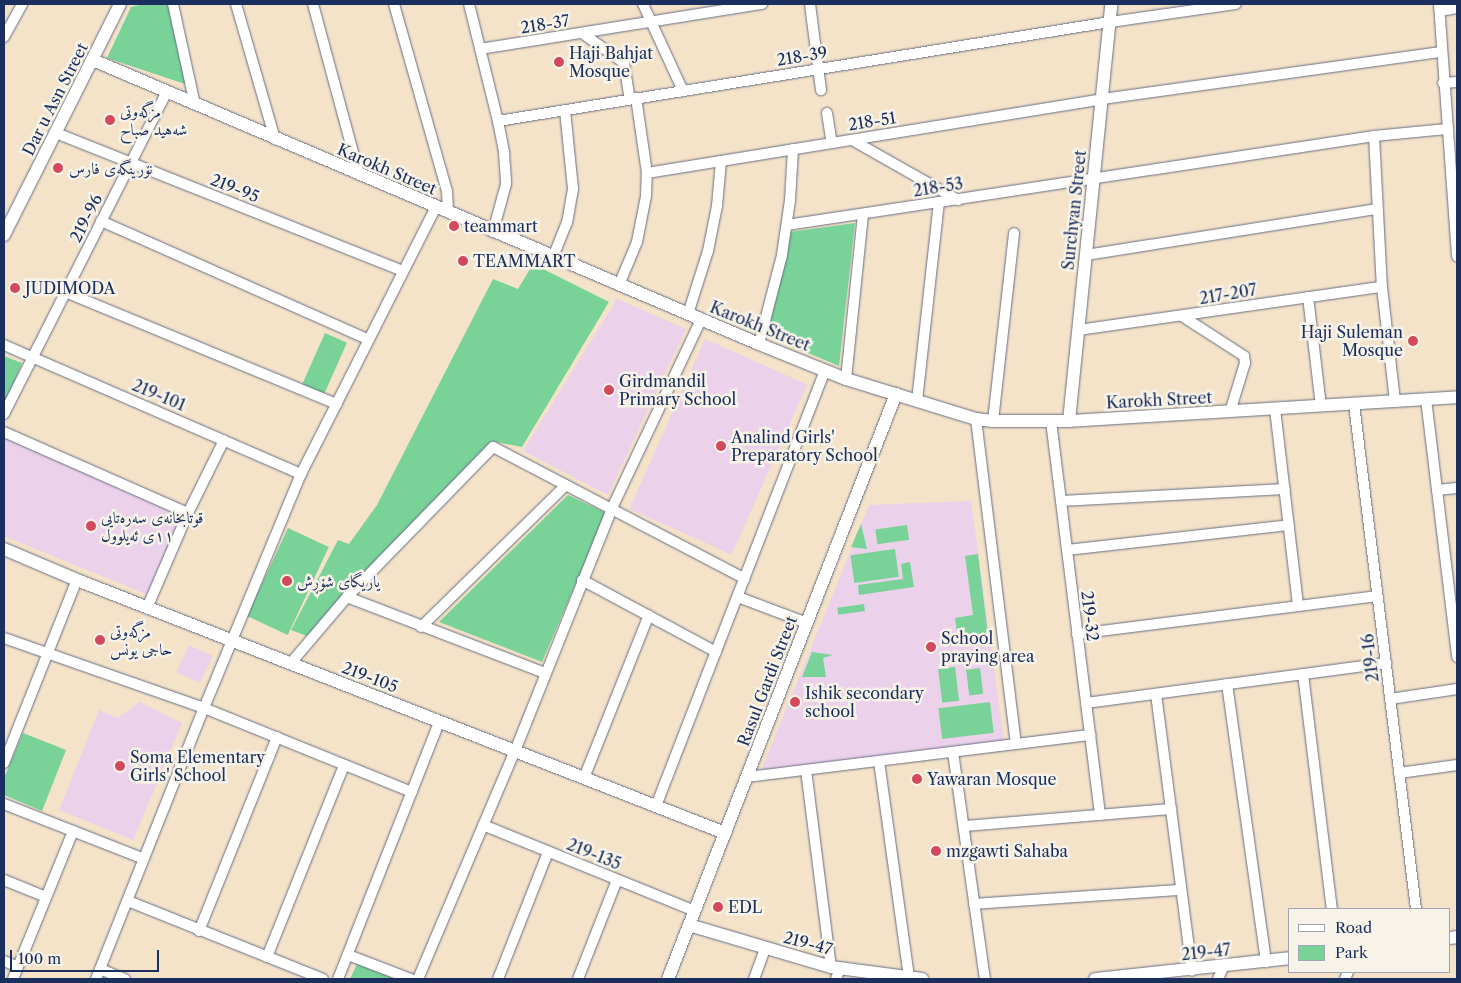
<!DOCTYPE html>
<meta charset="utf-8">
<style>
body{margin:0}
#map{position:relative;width:1461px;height:983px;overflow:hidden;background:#f4e2c9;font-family:"Libre Caslon Text",Amiri,serif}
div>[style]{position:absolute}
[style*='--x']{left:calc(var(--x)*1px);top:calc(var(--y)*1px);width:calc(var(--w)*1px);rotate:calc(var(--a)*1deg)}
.built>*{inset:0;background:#ecd1ea;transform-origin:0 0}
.green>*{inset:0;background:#79d399;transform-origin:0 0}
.roads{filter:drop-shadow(0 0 1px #676e83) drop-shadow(0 0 1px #676e83)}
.minor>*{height:10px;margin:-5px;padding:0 5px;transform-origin:5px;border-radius:5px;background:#fff}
.tertiary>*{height:12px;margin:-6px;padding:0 6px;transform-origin:6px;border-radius:6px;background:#fff}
.dots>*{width:14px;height:14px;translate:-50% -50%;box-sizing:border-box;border:2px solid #f7f3e8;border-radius:50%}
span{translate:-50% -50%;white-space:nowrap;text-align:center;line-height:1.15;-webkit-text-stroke:5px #f7f3e8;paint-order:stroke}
.street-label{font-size:16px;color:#1b2f5e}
.poi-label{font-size:16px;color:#1b2f5e}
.left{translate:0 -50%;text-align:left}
.right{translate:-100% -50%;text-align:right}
.frame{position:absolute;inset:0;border:5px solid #1b2f5e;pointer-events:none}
.legend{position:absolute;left:1288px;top:908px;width:162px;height:65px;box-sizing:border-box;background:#f7f3e8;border:1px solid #9fa5b1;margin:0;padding:6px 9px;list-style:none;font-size:15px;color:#1b2f5e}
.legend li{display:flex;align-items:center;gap:10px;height:25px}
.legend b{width:25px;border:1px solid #9fa5b1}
.scale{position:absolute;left:10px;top:950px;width:149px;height:22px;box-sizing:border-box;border:2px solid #1b2f5e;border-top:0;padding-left:6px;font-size:15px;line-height:18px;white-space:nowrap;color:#1b2f5e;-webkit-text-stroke:4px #f7f3e8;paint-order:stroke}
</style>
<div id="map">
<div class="built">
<div style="clip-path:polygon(617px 299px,686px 329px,608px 495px,523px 451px)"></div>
<div style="left:705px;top:339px;width:112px;height:186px;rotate:24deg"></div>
<div style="clip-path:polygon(4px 438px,182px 515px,148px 595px,4px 536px)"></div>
<div style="clip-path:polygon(971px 501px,1004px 741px,761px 771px,869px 505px)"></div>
<div style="left:189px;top:645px;width:26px;height:30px;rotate:25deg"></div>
<div style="clip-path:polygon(139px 702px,182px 723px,133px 840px,59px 810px,99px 710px,118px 718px)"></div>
</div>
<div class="green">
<div style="clip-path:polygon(144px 4px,169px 4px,188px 85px,107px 58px,131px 7px)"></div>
<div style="clip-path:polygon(855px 223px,839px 366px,765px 335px,790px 232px)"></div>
<div style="clip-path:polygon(533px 264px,609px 302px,522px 447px,491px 441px,307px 636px,291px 630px,338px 540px,349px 544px,377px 505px,493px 279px,518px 289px)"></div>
<div style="left:325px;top:333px;width:24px;height:56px;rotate:24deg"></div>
<div style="clip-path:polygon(4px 356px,22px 363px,4px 407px)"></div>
<div style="clip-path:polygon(568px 495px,606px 513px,542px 662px,439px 622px)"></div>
<div style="clip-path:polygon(861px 524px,867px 549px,851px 547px)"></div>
<div style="left:907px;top:525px;width:15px;height:32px;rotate:82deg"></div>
<div style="left:288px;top:528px;width:45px;height:97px;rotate:25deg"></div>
<div style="left:895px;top:549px;width:28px;height:45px;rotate:82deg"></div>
<div style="clip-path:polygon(978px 554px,988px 635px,958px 639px,955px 618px,973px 615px,965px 556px)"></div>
<div style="clip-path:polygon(910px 562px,914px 587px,859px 595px,858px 585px,903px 579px,901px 564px)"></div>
<div style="left:864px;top:604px;width:7px;height:27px;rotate:82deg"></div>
<div style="clip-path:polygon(812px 652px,833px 655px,823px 658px,826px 677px,802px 677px)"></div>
<div style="left:955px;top:667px;width:34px;height:17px;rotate:83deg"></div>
<div style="left:980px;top:668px;width:26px;height:14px;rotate:83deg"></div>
<div style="left:990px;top:702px;width:31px;height:52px;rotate:83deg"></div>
<div style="clip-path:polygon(23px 733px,66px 750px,42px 811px,4px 795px,4px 778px)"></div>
<div style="clip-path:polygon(357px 964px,396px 979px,350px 979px)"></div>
</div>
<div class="roads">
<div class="minor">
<div style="--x:173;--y:4;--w:103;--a:77.7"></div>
<div style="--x:236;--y:4;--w:141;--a:73.9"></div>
<div style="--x:313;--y:4;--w:177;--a:74.9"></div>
<div style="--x:394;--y:4;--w:194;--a:74.2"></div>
<div style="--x:447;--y:191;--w:21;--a:87"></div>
<div style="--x:469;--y:4;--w:121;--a:76.1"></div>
<div style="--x:498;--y:121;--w:33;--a:79"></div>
<div style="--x:504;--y:153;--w:31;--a:86"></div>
<div style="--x:506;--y:184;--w:50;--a:105.2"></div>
<div style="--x:643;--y:4;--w:96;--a:65.3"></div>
<div style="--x:810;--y:4;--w:87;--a:82.7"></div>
<div style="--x:1439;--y:4;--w:253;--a:85.9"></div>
<div style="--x:1440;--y:11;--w:17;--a:-10"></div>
<div style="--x:582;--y:33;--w:52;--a:35.5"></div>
<div style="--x:624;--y:63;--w:37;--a:81"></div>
<div style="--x:4;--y:37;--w:38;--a:-61"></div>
<div style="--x:480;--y:49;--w:286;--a:-9.1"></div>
<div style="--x:1443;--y:83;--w:14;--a:-4"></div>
<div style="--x:827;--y:113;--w:30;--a:81"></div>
<div style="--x:498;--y:121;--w:620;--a:-9.19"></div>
<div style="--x:1110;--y:22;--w:127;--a:-8.1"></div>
<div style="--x:56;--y:133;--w:373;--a:21.7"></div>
<div style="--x:1374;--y:136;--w:151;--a:87"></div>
<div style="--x:1382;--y:287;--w:115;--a:83.5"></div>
<div style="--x:852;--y:140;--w:122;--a:29.5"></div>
<div style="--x:647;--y:173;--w:461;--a:-9.2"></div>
<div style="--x:1102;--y:99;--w:343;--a:-7.9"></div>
<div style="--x:101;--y:221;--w:293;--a:23.9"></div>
<div style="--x:787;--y:225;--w:594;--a:-8.62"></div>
<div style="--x:1374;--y:136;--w:73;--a:-5.5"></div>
<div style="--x:1086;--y:255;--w:295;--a:-9"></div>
<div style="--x:553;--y:257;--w:37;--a:-68"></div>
<div style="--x:567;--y:223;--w:35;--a:-80"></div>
<div style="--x:573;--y:189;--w:79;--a:-95.8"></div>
<div style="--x:619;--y:285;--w:47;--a:-67.3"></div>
<div style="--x:637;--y:242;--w:47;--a:-78.9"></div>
<div style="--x:646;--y:196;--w:23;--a:-88"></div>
<div style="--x:647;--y:173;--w:76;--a:-98.3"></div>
<div style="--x:65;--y:292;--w:294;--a:22.4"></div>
<div style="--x:1308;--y:297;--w:110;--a:83.2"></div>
<div style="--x:688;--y:314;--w:66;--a:-72.4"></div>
<div style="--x:708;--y:251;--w:46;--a:-78.7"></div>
<div style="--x:717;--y:206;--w:45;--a:-84.9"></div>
<div style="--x:1182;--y:316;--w:74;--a:32.8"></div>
<div style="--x:1244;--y:356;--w:7;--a:82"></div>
<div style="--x:1245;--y:363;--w:51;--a:107"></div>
<div style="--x:1078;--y:330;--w:307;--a:-8.1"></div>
<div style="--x:759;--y:344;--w:92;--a:-75.5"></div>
<div style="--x:782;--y:255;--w:56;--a:-81.7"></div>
<div style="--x:790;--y:200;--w:51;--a:-86.6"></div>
<div style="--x:4;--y:345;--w:324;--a:23.5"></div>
<div style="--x:846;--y:379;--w:166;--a:-84.1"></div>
<div style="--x:1426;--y:399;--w:260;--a:83.1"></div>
<div style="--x:917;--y:401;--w:200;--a:-83.7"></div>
<div style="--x:1354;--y:404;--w:509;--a:83"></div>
<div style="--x:1275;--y:409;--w:198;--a:83.3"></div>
<div style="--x:4;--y:414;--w:360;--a:-63.2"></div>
<div style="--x:976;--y:419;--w:327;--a:83"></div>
<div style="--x:993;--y:421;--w:189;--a:-83.6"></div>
<div style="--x:1051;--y:421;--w:397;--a:82.9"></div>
<div style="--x:4;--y:432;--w:201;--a:23.8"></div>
<div style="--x:1437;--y:490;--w:20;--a:-6"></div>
<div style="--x:1061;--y:501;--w:224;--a:-3.1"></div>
<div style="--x:1067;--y:550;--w:223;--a:-6.4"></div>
<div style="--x:582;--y:580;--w:152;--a:28.2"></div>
<div style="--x:347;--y:597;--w:212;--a:21"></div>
<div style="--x:738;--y:597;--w:74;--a:20.6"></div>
<div style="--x:147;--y:608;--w:103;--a:-66.7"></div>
<div style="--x:188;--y:513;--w:81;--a:-63.7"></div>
<div style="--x:421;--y:627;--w:203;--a:-44.4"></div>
<div style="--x:1077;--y:634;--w:302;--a:-7.2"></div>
<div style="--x:4;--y:638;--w:212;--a:19.3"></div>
<div style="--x:204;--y:708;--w:224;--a:22"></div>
<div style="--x:290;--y:664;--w:88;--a:-49.6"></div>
<div style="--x:347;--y:597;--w:209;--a:-45.8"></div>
<div style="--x:493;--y:447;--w:284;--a:27.6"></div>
<div style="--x:1303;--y:674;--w:237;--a:83"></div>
<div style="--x:1227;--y:684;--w:281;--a:82"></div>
<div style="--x:1156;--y:694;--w:279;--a:82.6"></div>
<div style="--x:1390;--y:699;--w:68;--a:-8.5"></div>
<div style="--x:1086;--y:703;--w:303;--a:-7.6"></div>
<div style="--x:953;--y:752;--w:229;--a:82"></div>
<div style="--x:879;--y:761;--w:219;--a:82.1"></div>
<div style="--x:4;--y:763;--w:197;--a:-68.3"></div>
<div style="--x:806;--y:770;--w:199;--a:82.8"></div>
<div style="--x:1399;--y:773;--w:59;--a:-7.9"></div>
<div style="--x:747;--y:777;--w:346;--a:-7"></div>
<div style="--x:584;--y:778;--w:175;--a:-68.3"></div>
<div style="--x:4;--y:804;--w:150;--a:21.4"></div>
<div style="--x:656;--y:806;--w:467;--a:-68.8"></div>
<div style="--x:483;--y:825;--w:229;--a:22.1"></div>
<div style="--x:964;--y:826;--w:208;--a:-4.7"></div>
<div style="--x:4;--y:880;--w:45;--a:22"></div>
<div style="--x:128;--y:901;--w:210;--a:21.8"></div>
<div style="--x:974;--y:904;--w:207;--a:-3.9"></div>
<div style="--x:199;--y:931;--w:209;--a:-68.1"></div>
<div style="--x:348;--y:955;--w:67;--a:20.9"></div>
<div style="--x:267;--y:957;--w:207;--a:-68.1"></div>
<div style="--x:4;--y:961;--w:15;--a:23"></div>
<div style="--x:100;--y:969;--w:27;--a:22"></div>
<div style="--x:13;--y:979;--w:160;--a:-67.9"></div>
<div style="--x:96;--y:979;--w:292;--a:-68.3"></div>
<div style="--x:204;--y:708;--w:253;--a:-67.5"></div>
<div style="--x:301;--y:474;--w:299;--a:-63.2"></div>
<div style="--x:338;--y:979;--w:276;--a:-68.5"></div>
<div style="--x:418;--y:979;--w:248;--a:-67"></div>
<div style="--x:515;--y:751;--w:262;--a:-68.2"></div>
<div style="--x:612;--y:508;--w:208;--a:-64.7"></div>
<div style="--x:498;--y:979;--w:136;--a:-68.5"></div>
<div style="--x:578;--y:979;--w:106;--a:-68.5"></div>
<div style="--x:754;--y:979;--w:32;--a:-70"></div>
<div style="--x:836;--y:979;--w:12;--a:-70"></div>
<div style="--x:1218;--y:979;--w:13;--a:-67"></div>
<div style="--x:1345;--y:979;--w:8;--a:-67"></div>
</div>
<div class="tertiary">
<div style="--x:93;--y:60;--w:724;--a:23.09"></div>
<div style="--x:759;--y:344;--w:94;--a:21.9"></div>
<div style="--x:846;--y:379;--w:136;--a:17.1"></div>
<div style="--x:976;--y:419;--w:17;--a:7"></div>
<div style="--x:993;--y:421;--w:76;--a:0"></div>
<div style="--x:1069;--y:421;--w:389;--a:-3.5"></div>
<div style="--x:4;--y:235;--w:258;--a:-63.3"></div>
<div style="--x:1069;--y:421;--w:419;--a:-84.2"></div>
<div style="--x:4;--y:549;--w:79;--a:23"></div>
<div style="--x:77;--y:580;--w:696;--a:21.33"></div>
<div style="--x:689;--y:925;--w:148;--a:16.5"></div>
<div style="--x:831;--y:967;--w:92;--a:7.5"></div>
<div style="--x:1450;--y:938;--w:7;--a:-8"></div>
<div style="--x:668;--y:979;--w:628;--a:-68.71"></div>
<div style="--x:1095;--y:979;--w:196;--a:-6.1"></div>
</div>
</div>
<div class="dots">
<div style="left:559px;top:62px;background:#d1495b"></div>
<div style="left:110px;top:120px;background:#d1495b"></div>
<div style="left:58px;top:168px;background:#d1495b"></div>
<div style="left:454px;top:226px;background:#d1495b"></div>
<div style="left:463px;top:261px;background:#d1495b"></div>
<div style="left:15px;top:288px;background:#d1495b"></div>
<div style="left:1413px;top:341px;background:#d1495b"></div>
<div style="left:609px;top:390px;background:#d1495b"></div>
<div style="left:721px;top:446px;background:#d1495b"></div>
<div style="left:91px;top:526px;background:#d1495b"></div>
<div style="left:287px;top:581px;background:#d1495b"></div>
<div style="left:100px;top:640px;background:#d1495b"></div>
<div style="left:931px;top:647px;background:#d1495b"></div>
<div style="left:795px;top:702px;background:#d1495b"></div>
<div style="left:120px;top:766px;background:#d1495b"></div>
<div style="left:917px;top:779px;background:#d1495b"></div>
<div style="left:936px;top:851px;background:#d1495b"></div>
<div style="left:718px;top:907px;background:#d1495b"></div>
</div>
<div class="street-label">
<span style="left:545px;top:24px;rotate:-9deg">218-37</span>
<span style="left:802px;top:56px;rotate:-9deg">218-39</span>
<span style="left:55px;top:99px;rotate:-63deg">Dar u Asn Street</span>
<span style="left:872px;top:121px;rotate:-9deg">218-51</span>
<span style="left:387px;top:169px;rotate:23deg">Karokh Street</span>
<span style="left:938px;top:187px;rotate:-9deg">218-53</span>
<span style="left:235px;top:188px;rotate:22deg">219-95</span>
<span style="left:1074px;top:210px;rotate:-84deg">Surchyan Street</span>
<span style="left:86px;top:218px;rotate:-63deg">219-96</span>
<span style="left:1228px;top:294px;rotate:-9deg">217-207</span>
<span style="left:760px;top:326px;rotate:22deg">Karokh Street</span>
<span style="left:159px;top:395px;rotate:23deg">219-101</span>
<span style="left:1159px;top:400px;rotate:-3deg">Karokh Street</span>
<span style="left:1090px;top:616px;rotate:83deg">219-32</span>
<span style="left:1370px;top:658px;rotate:-97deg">219-16</span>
<span style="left:370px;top:677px;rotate:21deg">219-105</span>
<span style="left:767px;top:681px;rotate:-69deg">Rasul Gardi Street</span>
<span style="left:594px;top:854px;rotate:22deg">219-135</span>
<span style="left:808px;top:943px;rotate:15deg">219-47</span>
<span style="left:1206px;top:952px;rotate:-6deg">219-47</span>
</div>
<div class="poi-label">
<span class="left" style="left:569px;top:62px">Haji Bahjat<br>Mosque</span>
<span class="left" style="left:120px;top:120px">مزگه‌وتی<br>شه‌هید صباح</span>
<span class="left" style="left:69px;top:168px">نۆرینگەی فارس</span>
<span class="left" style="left:464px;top:226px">teammart</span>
<span class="left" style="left:473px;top:261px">TEAMMART</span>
<span class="left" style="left:25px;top:288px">JUDIMODA</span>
<span class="right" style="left:1403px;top:341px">Haji Suleman<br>Mosque</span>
<span class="left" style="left:619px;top:390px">Girdmandil<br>Primary School</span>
<span class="left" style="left:731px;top:446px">Analind Girls'<br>Preparatory School</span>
<span class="left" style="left:101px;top:526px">قوتابخانەی سەرەتایی<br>١١ی ئەیلوول</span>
<span class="left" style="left:297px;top:581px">یاریگای شۆڕش</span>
<span class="left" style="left:110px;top:640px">مزگەوتی<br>حاجی یونس</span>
<span class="left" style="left:941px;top:647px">School<br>praying area</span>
<span class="left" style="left:805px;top:702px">Ishik secondary<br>school</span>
<span class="left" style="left:130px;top:766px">Soma Elementary<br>Girls' School</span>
<span class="left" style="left:927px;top:779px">Yawaran Mosque</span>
<span class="left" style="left:946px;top:851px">mzgawti Sahaba</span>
<span class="left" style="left:728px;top:907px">EDL</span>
</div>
<div class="frame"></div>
<ul class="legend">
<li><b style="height:6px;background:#fff"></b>Road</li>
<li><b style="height:14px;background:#79d399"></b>Park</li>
</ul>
<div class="scale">100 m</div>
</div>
